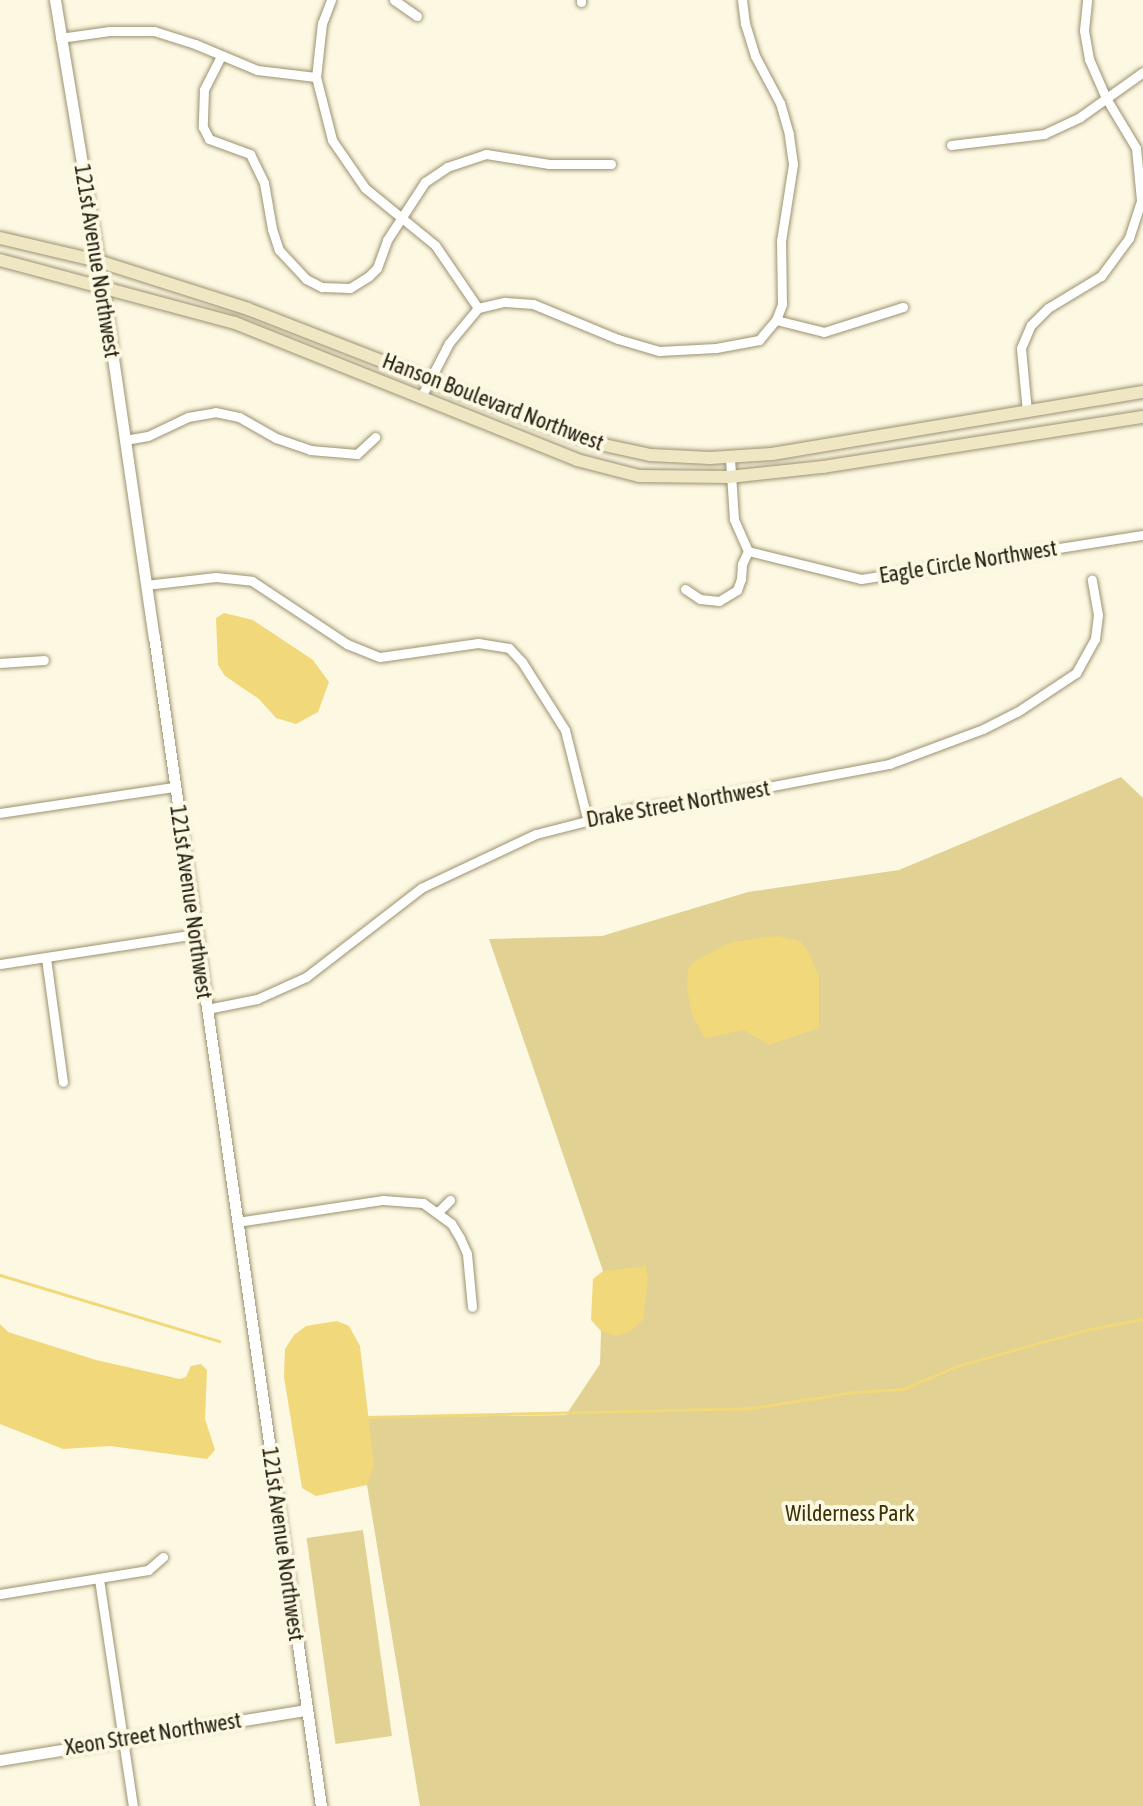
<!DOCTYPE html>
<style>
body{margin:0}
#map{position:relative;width:1143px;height:1806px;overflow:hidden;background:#fdf8e2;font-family:"Asap Condensed",sans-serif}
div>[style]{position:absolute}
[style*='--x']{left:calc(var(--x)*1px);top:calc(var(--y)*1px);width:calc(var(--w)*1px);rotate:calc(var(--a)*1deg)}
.green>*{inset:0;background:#e1d192;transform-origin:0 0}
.water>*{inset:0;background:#f1d87a}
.stream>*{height:3px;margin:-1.5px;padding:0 1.5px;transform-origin:1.5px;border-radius:1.5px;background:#f1d87a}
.roads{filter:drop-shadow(0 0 2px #9b9270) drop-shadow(0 0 2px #9b9270)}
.minor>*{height:9px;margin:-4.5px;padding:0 4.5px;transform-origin:4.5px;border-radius:4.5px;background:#fff}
.tertiary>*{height:11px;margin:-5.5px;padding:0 5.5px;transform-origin:5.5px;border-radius:5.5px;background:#fff}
.secondary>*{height:12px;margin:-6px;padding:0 6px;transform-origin:6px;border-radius:6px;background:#efe7c3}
span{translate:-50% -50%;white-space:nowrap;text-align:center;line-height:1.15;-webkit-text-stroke:8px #fdf8e2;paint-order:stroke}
.street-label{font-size:22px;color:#262315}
.park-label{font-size:22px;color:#3b3107}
</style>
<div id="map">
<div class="green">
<div style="clip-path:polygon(1121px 777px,1143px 798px,1143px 1806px,420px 1806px,367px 1485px,368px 1418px,566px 1415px,600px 1364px,603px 1271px,489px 939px,602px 936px,748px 892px,899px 870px)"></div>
<div style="left:363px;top:1530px;width:208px;height:57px;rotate:82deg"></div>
</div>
<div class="water">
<div style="clip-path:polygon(224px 613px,253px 620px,313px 660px,329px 682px,318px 712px,296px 724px,276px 718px,259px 699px,225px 676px,218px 665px,216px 618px)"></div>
<div style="clip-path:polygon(778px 936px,800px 941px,808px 951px,819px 976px,819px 1028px,769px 1045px,744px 1030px,705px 1038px,692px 1015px,687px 989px,688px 969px,695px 961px,731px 942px)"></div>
<div style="clip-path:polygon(646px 1266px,648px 1279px,643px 1320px,628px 1333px,615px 1336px,601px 1331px,591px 1320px,593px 1279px,603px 1271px)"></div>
<div style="clip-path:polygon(337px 1321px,349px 1326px,360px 1346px,374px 1465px,367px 1485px,316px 1496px,302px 1488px,284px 1377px,285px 1349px,294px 1335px,306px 1326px)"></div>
<div style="clip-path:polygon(0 1324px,8px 1332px,96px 1360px,180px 1379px,186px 1377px,191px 1366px,201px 1364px,207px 1370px,205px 1419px,215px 1450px,207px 1459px,110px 1446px,63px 1449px,0 1424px)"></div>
</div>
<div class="stream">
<div style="--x:0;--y:1275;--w:229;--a:16.8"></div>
<div style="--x:367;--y:1417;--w:384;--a:-1.3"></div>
<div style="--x:751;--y:1408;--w:104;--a:-8.8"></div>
<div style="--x:854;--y:1392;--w:49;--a:-3.5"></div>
<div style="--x:903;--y:1389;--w:62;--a:-22.8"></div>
<div style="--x:960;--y:1365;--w:130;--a:-15.6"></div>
<div style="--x:1085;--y:1330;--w:59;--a:-10.7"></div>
</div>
<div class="roads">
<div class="minor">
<div style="--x:331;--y:0;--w:25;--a:111"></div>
<div style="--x:322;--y:23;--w:54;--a:96.3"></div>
<div style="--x:316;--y:77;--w:65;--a:75.7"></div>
<div style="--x:332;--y:140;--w:58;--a:55.5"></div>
<div style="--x:365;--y:188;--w:90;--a:39.2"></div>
<div style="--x:435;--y:245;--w:76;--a:55.7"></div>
<div style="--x:394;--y:0;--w:28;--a:35"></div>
<div style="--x:581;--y:0;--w:2;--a:90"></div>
<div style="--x:60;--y:38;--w:50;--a:-8"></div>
<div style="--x:110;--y:31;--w:44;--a:0"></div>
<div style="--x:154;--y:31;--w:43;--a:17.6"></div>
<div style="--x:195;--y:44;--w:67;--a:22.8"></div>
<div style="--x:257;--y:70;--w:59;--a:6.8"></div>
<div style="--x:221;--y:56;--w:38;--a:117"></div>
<div style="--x:204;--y:90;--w:37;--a:92"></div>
<div style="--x:203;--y:127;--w:13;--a:63"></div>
<div style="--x:209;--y:139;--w:44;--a:20.1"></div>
<div style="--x:250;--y:154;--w:32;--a:64"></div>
<div style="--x:264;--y:183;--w:47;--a:80.1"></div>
<div style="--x:272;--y:229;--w:22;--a:72"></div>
<div style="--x:279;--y:250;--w:40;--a:47"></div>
<div style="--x:306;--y:279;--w:18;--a:27"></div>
<div style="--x:322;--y:287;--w:28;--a:2"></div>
<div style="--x:350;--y:288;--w:22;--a:-32"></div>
<div style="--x:369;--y:276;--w:11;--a:-45"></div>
<div style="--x:377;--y:268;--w:30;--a:-70"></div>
<div style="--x:387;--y:240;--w:69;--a:-56.8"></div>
<div style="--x:425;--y:182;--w:27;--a:-34"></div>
<div style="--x:447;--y:167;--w:41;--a:-18.4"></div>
<div style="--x:486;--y:154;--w:64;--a:9"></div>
<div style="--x:549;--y:164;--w:62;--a:0"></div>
<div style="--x:951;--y:145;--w:94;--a:-6.7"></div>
<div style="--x:1044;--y:134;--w:40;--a:-25"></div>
<div style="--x:1080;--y:117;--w:77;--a:-35.5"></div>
<div style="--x:776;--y:320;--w:49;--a:14"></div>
<div style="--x:824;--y:332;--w:83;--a:-17.6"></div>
<div style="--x:421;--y:397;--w:61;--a:-62.6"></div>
<div style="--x:449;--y:343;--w:45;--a:-50.4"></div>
<div style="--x:478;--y:308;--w:28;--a:-13"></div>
<div style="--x:505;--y:302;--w:28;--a:4"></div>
<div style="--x:533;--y:304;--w:92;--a:22.4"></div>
<div style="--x:618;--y:339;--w:43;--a:16.3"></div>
<div style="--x:659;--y:351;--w:57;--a:-3"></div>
<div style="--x:716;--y:348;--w:44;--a:-10.5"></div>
<div style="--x:759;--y:340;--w:26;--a:-50"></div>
<div style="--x:776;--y:320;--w:17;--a:-69"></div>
<div style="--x:782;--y:304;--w:63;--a:-90.9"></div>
<div style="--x:781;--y:241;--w:78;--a:-81.1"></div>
<div style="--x:793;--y:164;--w:30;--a:-98"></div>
<div style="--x:789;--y:134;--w:32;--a:-106"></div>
<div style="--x:780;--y:103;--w:53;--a:-118"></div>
<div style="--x:755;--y:56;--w:34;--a:-107"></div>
<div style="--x:745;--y:24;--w:24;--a:-97"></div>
<div style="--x:1027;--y:412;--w:64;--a:-95.4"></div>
<div style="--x:1021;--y:348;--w:25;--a:-67"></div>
<div style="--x:1031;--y:325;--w:24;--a:-45"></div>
<div style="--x:1048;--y:308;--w:62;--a:-31.1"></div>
<div style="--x:1101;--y:276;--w:47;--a:-53.6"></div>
<div style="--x:1129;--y:238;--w:40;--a:-72"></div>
<div style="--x:1141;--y:200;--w:52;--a:-95.5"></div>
<div style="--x:1136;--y:148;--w:58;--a:-121"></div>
<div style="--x:1106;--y:98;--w:43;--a:-113.6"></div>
<div style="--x:1089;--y:59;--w:29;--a:-100"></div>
<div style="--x:1084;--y:30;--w:30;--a:-84"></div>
<div style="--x:125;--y:440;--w:23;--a:-10"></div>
<div style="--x:148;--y:436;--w:44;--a:-25.4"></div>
<div style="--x:188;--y:417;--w:27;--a:-10"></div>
<div style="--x:215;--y:412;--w:25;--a:12"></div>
<div style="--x:239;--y:417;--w:43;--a:29.6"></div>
<div style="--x:276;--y:438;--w:36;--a:19"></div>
<div style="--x:310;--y:450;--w:47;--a:4.9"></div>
<div style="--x:357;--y:454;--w:25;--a:-43"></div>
<div style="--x:748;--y:551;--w:116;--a:13.9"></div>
<div style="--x:861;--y:579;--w:285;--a:-8.9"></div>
<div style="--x:146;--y:585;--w:70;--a:-6.5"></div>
<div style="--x:216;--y:577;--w:36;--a:6"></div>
<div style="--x:252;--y:581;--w:114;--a:33.6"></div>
<div style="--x:347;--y:644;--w:35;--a:22"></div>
<div style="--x:380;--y:657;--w:99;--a:-8.1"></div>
<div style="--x:478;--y:643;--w:31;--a:9"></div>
<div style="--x:509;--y:648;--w:19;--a:47"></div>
<div style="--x:522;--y:662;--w:80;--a:57.7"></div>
<div style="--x:565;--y:730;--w:91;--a:76"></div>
<div style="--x:685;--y:589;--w:18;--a:34"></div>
<div style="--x:700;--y:599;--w:19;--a:6"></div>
<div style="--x:719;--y:601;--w:21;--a:-31"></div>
<div style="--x:737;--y:590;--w:12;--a:-70"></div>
<div style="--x:741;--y:579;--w:15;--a:-86"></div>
<div style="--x:742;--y:564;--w:14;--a:-65"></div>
<div style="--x:748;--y:551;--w:35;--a:-114"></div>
<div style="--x:734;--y:519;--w:61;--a:-93.8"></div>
<div style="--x:0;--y:663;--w:44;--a:-3.9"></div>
<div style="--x:0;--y:813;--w:176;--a:-8.5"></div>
<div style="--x:46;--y:958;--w:125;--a:82.2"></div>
<div style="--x:0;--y:964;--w:199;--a:-8.7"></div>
<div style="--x:207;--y:1009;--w:51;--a:-11.3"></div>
<div style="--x:257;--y:999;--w:54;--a:-24.2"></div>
<div style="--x:306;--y:977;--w:145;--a:-37.7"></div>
<div style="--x:421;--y:888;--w:127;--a:-25.2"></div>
<div style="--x:536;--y:834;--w:104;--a:-14.4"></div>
<div style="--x:637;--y:808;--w:40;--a:-5.7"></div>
<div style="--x:677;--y:804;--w:216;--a:-10.7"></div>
<div style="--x:889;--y:764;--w:100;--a:-20.4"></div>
<div style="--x:983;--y:729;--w:38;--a:-27"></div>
<div style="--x:1017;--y:712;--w:71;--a:-33.5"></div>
<div style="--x:1076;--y:673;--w:39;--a:-61"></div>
<div style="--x:1095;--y:639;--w:24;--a:-83"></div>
<div style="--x:1098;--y:615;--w:36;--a:-100"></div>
<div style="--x:438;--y:1212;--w:17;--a:-45"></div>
<div style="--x:237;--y:1222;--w:148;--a:-8.6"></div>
<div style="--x:383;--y:1200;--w:40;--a:4.3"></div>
<div style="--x:423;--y:1203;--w:34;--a:36"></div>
<div style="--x:451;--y:1223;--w:17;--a:59"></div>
<div style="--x:460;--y:1238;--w:17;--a:66"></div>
<div style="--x:467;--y:1254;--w:53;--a:84.6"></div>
<div style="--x:99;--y:1579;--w:230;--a:81.5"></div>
<div style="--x:0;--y:1594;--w:150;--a:-9.2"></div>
<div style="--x:148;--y:1570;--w:20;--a:-41"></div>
</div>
<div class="tertiary">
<div style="--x:55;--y:0;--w:307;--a:80.6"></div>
<div style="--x:105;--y:303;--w:338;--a:81.7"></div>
<div style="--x:154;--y:637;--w:1181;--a:81.87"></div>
<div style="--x:0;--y:1760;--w:311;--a:-9.3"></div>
</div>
<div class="secondary">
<div style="--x:0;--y:238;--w:101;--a:13.2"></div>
<div style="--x:98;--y:261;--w:157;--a:17.7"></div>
<div style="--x:248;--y:309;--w:328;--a:21.3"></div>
<div style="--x:554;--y:428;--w:44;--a:20.1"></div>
<div style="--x:595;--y:443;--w:56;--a:12.3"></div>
<div style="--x:650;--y:455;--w:60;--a:2.9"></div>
<div style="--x:710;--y:458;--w:62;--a:-3.7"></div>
<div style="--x:772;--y:454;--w:376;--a:-9.5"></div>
<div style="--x:0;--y:260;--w:243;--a:15"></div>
<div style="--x:235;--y:323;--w:368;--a:21.8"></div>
<div style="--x:577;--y:460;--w:64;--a:14.5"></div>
<div style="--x:639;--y:476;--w:90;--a:0.6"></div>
<div style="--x:729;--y:477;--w:95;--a:-6.1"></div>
<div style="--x:823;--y:467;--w:324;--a:-8.9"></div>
</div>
</div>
<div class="street-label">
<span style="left:97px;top:261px;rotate:81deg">121st Avenue Northwest</span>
<span style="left:493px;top:402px;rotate:21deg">Hanson Boulevard Northwest</span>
<span style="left:968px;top:562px;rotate:-9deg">Eagle Circle Northwest</span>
<span style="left:678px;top:804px;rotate:-10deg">Drake Street Northwest</span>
<span style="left:191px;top:902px;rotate:82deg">121st Avenue Northwest</span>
<span style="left:283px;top:1544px;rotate:82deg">121st Avenue Northwest</span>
<span style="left:153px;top:1734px;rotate:-9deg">Xeon Street Northwest</span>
</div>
<div class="park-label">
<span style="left:850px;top:1514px">Wilderness Park</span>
</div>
</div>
